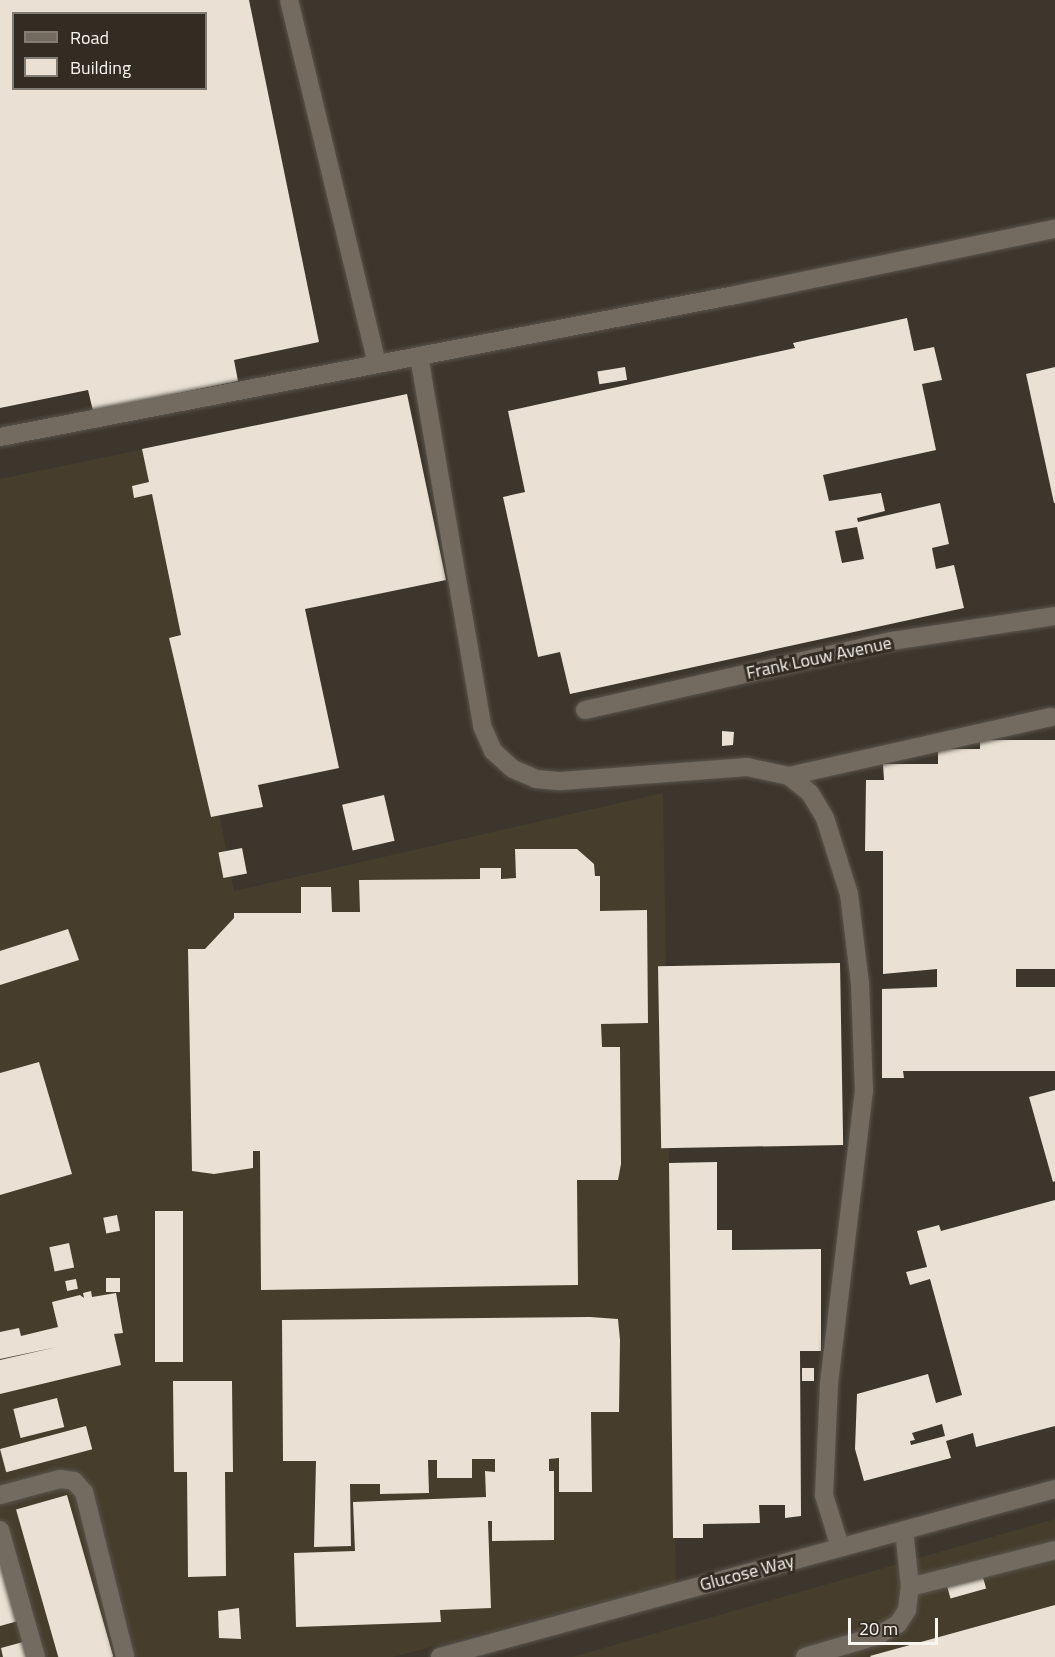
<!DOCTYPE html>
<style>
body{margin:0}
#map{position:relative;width:1055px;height:1657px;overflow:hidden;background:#3c362c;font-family:"Titillium Web",sans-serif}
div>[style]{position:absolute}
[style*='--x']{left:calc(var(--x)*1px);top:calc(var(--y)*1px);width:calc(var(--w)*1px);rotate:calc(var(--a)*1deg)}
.built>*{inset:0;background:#473d2d}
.building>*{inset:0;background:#eae1d4;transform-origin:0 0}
.roads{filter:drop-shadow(0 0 2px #5a554d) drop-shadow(0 0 2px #5a554d)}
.minor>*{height:18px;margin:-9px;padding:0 9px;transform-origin:9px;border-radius:9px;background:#736b60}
span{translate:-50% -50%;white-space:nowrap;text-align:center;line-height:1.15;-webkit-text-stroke:6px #322c22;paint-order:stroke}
.street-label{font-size:18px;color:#f8f4ee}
.legend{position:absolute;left:12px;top:12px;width:195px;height:78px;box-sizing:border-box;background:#322c22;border:2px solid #817c74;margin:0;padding:8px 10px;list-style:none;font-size:18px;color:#f8f4ee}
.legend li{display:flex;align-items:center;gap:12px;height:30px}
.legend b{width:30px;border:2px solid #817c74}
.scale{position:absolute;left:848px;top:1618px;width:90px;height:27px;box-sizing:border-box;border:3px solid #f8f4ee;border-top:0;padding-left:8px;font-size:18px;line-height:21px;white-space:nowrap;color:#f8f4ee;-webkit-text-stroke:4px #322c22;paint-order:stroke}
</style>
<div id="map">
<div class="built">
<div style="clip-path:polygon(149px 448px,234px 891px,663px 793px,676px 1583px,393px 1657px,0 1657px,0 479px)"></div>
<div style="clip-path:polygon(1055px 1519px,1055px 1657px,572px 1657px)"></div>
</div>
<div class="building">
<div style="clip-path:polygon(evenodd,0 0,249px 0,319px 342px,234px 360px,238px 381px,93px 411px,88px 390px,0 408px,0 0,14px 14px,206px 14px,206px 88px,14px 88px,14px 14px)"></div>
<div style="clip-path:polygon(evenodd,907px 318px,914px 351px,934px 347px,942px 380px,922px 384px,936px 450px,823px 475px,829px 501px,881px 493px,885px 511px,857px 518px,858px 522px,940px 503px,949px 544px,932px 548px,936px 569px,954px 565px,964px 608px,570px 694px,560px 652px,538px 657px,503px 497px,525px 492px,508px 411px,795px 348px,793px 343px,907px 318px,857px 527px,864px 559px,842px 563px,835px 531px,857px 527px)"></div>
<div style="left:625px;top:367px;width:13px;height:28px;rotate:81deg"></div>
<div style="clip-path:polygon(1055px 367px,1055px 503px,1054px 503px,1026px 374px)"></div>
<div style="clip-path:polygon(407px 394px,446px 580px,305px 609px,339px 768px,258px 785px,263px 807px,211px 817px,169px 638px,181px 635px,152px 494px,134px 498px,132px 486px,149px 482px,142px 449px)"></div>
<div style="clip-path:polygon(722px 731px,734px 732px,733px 745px,722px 746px)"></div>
<div style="clip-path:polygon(980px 740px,1055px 740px,1055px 969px,1016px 969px,1016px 987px,1055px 987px,1055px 1071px,903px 1071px,904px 1078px,882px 1078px,882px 989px,937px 987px,937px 969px,883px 974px,883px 851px,865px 851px,866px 780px,884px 780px,883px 764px,938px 764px,938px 749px,980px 749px)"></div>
<div style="left:384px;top:795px;width:47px;height:43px;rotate:77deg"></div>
<div style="left:242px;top:848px;width:26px;height:24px;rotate:79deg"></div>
<div style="clip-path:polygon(515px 849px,577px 849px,594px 864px,595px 876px,600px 876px,600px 911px,647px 910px,648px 1023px,601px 1024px,602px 1047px,620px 1047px,621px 1164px,618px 1180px,577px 1180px,578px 1285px,261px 1290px,260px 1151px,253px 1151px,253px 1168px,214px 1174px,192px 1171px,188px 949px,205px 949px,234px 918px,234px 913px,301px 913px,301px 887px,331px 887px,332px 912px,360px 912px,359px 880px,480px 879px,480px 868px,501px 868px,501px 879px,516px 878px)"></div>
<div style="clip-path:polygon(68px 929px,79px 960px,0 985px,0 951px)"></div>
<div style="left:840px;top:963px;width:182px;height:182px;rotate:89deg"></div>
<div style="clip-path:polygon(39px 1062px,72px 1174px,0 1195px,0 1073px)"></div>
<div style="clip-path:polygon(1055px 1090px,1055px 1181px,1053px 1182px,1029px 1097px)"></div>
<div style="clip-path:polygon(717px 1162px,717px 1230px,732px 1230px,732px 1250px,821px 1249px,821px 1351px,800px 1351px,801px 1516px,785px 1518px,785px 1505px,759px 1505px,760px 1523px,703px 1524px,703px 1538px,673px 1538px,669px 1163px)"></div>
<div style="clip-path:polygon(evenodd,1055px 1200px,1055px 1426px,976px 1447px,973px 1433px,946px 1441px,951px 1458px,864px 1481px,855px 1449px,857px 1394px,928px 1374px,936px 1403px,962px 1395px,930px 1279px,910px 1285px,906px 1272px,927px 1267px,917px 1231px,939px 1225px,941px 1231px,1055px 1200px,942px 1424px,945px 1436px,911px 1445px,910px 1441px,915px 1440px,912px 1433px,942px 1424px)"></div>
<div style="left:155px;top:1211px;width:28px;height:151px"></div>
<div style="left:117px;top:1215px;width:16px;height:14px;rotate:79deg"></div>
<div style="left:69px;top:1243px;width:25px;height:20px;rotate:78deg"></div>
<div style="left:120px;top:1278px;width:14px;height:14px;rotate:90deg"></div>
<div style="left:76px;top:1279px;width:10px;height:11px;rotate:79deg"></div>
<div style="clip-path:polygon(91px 1291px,92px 1297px,116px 1293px,123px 1333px,114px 1334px,121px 1365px,0 1394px,0 1360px,57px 1347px,0 1359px,0 1332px,19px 1328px,21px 1336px,58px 1327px,52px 1302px,80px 1295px,84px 1298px,83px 1293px)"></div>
<div style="clip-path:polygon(590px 1317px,618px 1319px,620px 1340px,619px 1412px,591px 1412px,592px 1492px,559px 1492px,559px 1458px,549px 1459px,549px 1471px,554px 1471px,554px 1540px,492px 1541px,492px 1521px,488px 1521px,491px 1608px,440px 1610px,441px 1622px,296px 1627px,294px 1553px,355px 1551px,353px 1502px,486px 1497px,485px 1471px,495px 1472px,495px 1459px,472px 1459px,472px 1478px,437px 1478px,437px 1460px,428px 1460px,429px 1493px,380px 1494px,380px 1484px,350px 1484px,351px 1546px,314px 1547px,316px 1461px,283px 1461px,282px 1320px)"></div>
<div style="left:802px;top:1368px;width:12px;height:13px"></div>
<div style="clip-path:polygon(173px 1381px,232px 1381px,233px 1472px,225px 1472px,226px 1576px,188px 1577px,187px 1472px,174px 1472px)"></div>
<div style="left:57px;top:1398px;width:30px;height:45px;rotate:76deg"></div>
<div style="left:86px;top:1426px;width:24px;height:89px;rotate:75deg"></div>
<div style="left:67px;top:1495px;width:168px;height:53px;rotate:74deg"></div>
<div style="clip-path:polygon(0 1560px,18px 1621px,0 1626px)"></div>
<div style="left:982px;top:1574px;width:15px;height:37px;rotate:74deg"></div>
<div style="clip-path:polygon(1055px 1605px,1055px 1657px,871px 1657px,870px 1656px)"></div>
<div style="clip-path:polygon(239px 1608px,241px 1639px,219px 1638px,218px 1611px)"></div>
<div style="clip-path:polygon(23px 1642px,27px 1657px,3px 1657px,1px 1648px)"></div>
</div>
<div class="roads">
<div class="minor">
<div style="--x:289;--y:0;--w:374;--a:76.4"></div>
<div style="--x:419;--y:356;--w:375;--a:80.3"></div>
<div style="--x:482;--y:726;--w:27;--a:66"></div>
<div style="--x:493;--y:751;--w:27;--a:42"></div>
<div style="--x:513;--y:769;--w:25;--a:23"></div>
<div style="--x:536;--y:779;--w:25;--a:5"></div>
<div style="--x:561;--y:781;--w:187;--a:-4.3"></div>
<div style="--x:747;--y:767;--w:43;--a:12.1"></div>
<div style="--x:789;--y:776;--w:27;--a:39"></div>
<div style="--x:810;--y:793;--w:29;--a:59"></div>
<div style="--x:825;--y:818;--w:80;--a:72.5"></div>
<div style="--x:849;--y:894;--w:90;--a:83"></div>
<div style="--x:860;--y:983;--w:107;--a:87.9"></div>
<div style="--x:864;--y:1090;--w:297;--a:96.8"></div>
<div style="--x:829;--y:1385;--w:110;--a:92.6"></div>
<div style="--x:824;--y:1495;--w:54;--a:72.9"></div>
<div style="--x:0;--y:437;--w:749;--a:-10.93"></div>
<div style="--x:735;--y:295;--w:327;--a:-11.7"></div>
<div style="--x:585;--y:710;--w:315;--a:-12.7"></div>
<div style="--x:892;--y:641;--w:165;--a:-8.7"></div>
<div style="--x:789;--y:776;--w:269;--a:-12.7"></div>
<div style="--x:0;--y:1495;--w:62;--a:-14.9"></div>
<div style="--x:60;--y:1479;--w:14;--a:8"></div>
<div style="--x:74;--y:1481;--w:15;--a:48"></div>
<div style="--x:84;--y:1492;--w:170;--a:76"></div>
<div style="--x:0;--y:1530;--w:132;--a:74.2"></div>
<div style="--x:910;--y:1587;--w:150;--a:-14.3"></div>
<div style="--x:440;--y:1657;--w:638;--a:-15.28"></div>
<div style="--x:805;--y:1657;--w:75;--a:-16.3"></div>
<div style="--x:877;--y:1636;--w:24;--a:-30"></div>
<div style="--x:898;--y:1624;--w:17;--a:-57"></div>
<div style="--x:907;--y:1610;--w:23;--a:-83"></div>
<div style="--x:910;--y:1587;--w:57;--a:-96"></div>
</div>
</div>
<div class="street-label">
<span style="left:819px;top:658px;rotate:-12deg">Frank Louw Avenue</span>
<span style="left:747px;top:1573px;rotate:-15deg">Glucose Way</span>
</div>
<ul class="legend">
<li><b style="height:8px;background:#736b60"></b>Road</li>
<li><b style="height:16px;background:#eae1d4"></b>Building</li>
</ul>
<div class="scale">20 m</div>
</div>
